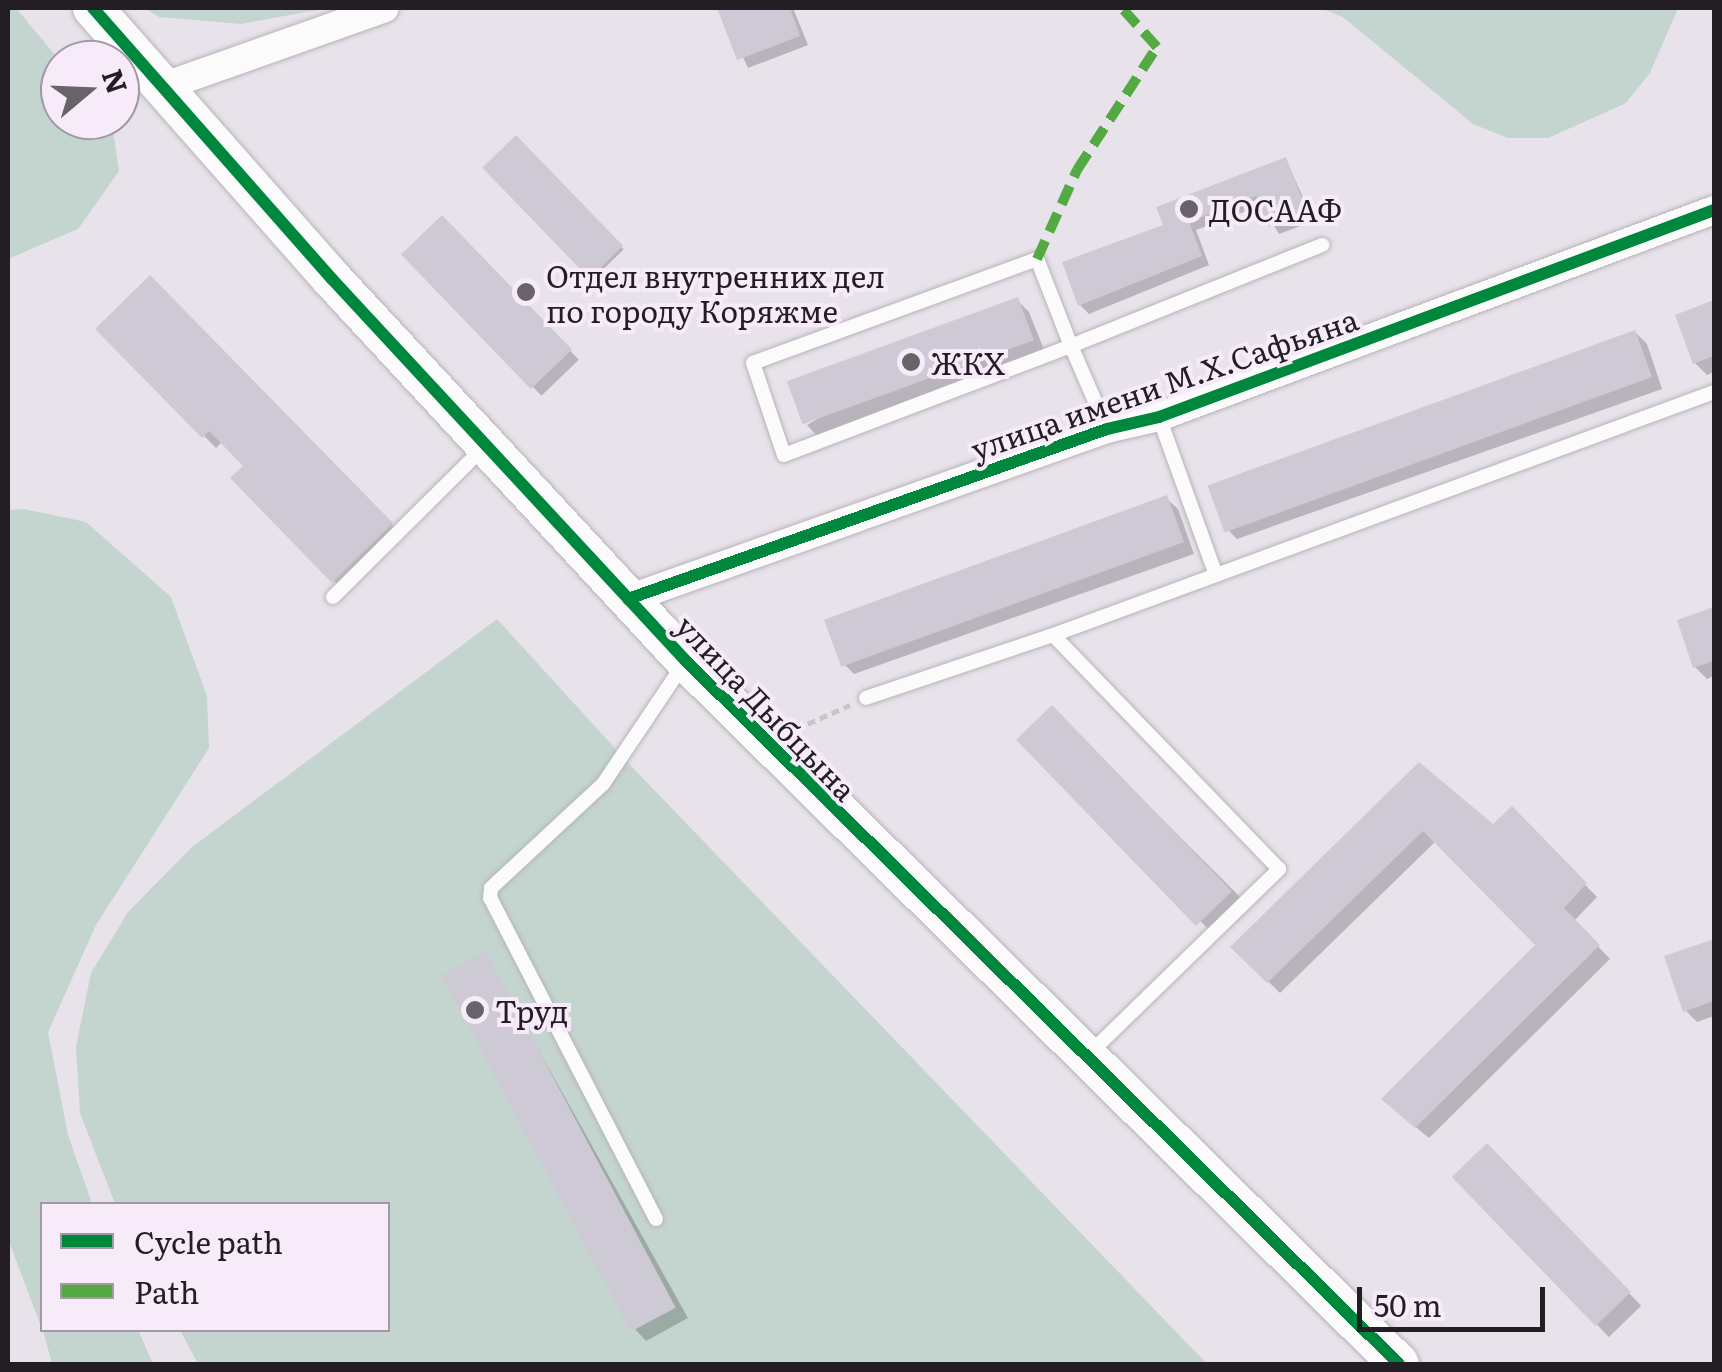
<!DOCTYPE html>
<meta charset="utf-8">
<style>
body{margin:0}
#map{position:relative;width:1722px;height:1372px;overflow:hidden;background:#e8e2ea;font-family:Literata,serif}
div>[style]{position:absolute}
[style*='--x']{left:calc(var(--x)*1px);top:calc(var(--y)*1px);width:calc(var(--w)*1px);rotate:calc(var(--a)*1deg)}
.green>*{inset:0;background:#c3d5ce}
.shadow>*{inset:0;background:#0003;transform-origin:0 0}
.building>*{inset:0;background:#cecad5;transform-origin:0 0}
.path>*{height:5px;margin-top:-2.5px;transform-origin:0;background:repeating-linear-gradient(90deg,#c7c5c8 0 8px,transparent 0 13px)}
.roads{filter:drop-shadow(0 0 2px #b8b3b9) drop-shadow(0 0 2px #b8b3b9)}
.lane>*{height:14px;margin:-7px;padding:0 7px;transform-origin:7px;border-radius:7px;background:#fcfbfc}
.street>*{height:28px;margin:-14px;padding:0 14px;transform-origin:14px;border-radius:14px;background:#fcfbfc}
.secondary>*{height:40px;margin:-20px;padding:0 20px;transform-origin:20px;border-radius:20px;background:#fcfbfc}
.quiet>*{height:10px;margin-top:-5px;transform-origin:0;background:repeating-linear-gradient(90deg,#53aa43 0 20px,transparent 0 30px)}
.cycleway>*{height:12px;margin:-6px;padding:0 6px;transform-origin:6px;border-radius:6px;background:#00873e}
.dots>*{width:28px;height:28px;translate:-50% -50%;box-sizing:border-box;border:5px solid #f7ebfa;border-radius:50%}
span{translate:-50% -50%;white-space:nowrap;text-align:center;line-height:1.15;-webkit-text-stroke:8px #f7ebfa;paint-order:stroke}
.poi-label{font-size:30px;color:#221e23}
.left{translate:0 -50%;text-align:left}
.street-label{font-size:30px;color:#221e23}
.frame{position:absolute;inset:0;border:10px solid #221e23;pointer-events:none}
.legend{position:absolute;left:40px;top:1202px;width:350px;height:130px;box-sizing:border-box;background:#f7ebfa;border:2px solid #a299a4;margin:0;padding:12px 18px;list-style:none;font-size:30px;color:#221e23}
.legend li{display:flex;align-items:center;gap:20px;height:50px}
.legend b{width:50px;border:2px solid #a299a4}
.north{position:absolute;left:40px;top:40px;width:100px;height:100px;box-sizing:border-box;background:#f7ebfa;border:2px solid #a299a4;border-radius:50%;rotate:71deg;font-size:28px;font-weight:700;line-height:40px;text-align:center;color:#221e23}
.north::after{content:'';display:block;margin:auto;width:35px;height:45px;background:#676369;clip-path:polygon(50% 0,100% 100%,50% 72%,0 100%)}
.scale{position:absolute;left:1357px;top:1287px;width:188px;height:45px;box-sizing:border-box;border:5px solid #221e23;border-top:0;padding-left:12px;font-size:30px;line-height:35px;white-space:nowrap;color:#221e23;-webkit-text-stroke:8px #f7ebfa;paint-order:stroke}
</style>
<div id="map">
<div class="green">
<div style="clip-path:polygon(8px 8px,16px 8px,60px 61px,60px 120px,112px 124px,119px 171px,78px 229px,8px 259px)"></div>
<div style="clip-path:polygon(145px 8px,328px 8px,241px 24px,159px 17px)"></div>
<div style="clip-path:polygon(1320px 8px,1678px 8px,1650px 73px,1626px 103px,1548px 138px,1508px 138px,1473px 124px,1343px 17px)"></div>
<div style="clip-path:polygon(24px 509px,86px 522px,171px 597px,207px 696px,209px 748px,96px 925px,48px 1032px,68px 1135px,92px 1204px,42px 1204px,42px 1329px,8px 1239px,8px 510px)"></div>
<div style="clip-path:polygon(497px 619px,632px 767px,1207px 1364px,198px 1364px,180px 1330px,388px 1330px,388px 1204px,115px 1204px,80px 1113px,76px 1047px,91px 973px,128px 912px,191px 848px)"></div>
<div style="clip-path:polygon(43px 1330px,138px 1330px,153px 1364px,52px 1364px)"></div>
</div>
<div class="shadow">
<div style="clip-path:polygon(720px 8px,793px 8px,808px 45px,748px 68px)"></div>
<div style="left:516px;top:138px;width:155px;height:42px;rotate:46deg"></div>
<div style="clip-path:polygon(1286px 160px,1314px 221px,1279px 234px,1262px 205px,1196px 230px,1209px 265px,1089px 314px,1080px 305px,1166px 226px)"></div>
<div style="left:442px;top:218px;width:197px;height:52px;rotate:46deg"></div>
<div style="clip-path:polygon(150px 279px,403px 536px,346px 593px,234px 478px,247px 466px,223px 441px,216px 448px,99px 329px)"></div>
<div style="clip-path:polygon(1017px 300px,1029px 312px,1045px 352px,818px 437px,807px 425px)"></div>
<div style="clip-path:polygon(1714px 303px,1714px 372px,1707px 375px,1695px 363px,1678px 316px)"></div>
<div style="clip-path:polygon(1635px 332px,1647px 344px,1662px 389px,1237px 539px,1225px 527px)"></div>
<div style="clip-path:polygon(1166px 498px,1178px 509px,1194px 554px,854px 674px,842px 662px)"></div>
<div style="clip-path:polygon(1714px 610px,1714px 676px,1707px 679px,1695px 667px,1680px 622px)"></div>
<div style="left:1052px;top:709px;width:272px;height:45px;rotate:45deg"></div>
<div style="clip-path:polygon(1419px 765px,1493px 828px,1523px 821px,1597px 897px,1574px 921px,1610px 959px,1429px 1138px,1396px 1111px,1539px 945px,1436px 841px,1280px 993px,1233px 947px)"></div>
<div style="clip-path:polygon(1714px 942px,1714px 1016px,1697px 1022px,1685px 1010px,1668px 957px)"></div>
<div style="clip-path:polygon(485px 954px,688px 1318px,646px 1341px,635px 1329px)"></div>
<div style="left:1487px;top:1146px;width:222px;height:45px;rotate:46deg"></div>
</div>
<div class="building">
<div style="clip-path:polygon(717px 8px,790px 8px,800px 36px,737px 60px)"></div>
<div style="left:516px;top:135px;width:154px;height:47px;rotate:46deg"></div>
<div style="clip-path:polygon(1286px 157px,1307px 212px,1268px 227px,1256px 196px,1189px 222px,1202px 256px,1078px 306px,1062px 262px,1163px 225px,1156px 207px)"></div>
<div style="left:442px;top:215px;width:187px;height:57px;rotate:46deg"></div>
<div style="clip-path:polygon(150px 275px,393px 523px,332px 583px,230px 478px,243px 466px,209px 431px,202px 438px,95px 329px)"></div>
<div style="left:1018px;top:297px;width:46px;height:246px;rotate:70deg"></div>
<div style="clip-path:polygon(1714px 300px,1714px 356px,1693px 364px,1675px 315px)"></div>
<div style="left:1635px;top:330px;width:50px;height:455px;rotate:70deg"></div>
<div style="left:1167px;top:495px;width:50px;height:365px;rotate:70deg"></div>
<div style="clip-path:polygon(1714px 607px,1714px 661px,1693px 668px,1677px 620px)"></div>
<div style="left:1052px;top:705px;width:259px;height:50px;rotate:46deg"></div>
<div style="clip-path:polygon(1419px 762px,1493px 824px,1512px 806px,1587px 883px,1564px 908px,1600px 945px,1415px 1128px,1381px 1099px,1535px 945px,1423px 831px,1267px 983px,1230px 947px)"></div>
<div style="clip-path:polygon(1714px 939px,1714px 1001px,1683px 1012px,1664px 956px)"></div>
<div style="left:486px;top:951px;width:404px;height:51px;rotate:62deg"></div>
<div style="left:1487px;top:1143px;width:207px;height:49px;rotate:46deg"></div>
</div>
<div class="path">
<div style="--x:796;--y:729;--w:59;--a:-24"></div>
</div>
<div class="roads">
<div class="lane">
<div style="--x:1159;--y:417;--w:168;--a:70.2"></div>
<div style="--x:1107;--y:429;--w:90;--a:-113.4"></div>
<div style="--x:1071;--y:346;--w:93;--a:-111.3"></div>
<div style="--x:1037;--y:259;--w:302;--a:159.9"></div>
<div style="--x:753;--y:363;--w:97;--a:71.4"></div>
<div style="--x:784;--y:455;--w:307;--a:-20.8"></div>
<div style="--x:1071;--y:346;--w:271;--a:-21.9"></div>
<div style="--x:333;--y:597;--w:210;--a:-44.8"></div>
<div style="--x:866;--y:698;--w:197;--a:-18.6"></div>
<div style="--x:1090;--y:1053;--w:264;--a:-44.2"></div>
<div style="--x:1279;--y:869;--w:325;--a:-134"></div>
<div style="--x:1053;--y:635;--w:704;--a:-20.18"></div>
<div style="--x:656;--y:1219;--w:361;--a:-117.3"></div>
<div style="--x:490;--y:898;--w:10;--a:-84"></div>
<div style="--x:491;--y:888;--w:153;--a:-42.9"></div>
<div style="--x:603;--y:784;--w:147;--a:-56.1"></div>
</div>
<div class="street">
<div style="--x:165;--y:86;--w:233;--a:-19.5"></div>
<div style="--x:628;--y:599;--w:508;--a:-19.54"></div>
<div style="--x:1107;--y:429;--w:53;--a:-13"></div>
<div style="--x:1159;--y:417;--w:592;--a:-20.45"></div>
</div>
<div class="secondary">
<div style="--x:93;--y:8;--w:361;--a:48.6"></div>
<div style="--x:332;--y:279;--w:521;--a:47.18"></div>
<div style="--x:686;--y:661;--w:1001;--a:44.6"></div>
</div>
</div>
<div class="quiet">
<div style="--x:1037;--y:259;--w:98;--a:-65.8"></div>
<div style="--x:1077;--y:170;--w:147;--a:-57"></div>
<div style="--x:1157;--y:47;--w:52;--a:-131.9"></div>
</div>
<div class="cycleway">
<div style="--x:93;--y:8;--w:361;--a:48.6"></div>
<div style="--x:332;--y:279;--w:521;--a:47.18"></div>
<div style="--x:686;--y:661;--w:1001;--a:44.6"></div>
<div style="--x:628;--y:599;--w:508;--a:-19.54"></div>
<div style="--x:1107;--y:429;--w:53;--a:-13"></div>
<div style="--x:1159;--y:417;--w:592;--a:-20.45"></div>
</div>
<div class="dots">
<div style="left:1189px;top:209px;background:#676369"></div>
<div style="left:526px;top:292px;background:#676369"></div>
<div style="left:911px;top:362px;background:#676369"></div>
<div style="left:475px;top:1010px;background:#676369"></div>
</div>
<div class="poi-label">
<span class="left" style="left:1209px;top:209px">ДОСААФ</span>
<span class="left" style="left:546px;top:292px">Отдел внутренних дел<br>по городу Коряжме</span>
<span class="left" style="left:931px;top:362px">ЖКХ</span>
<span class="left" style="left:495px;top:1010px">Труд</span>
</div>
<div class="street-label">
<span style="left:1164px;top:383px;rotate:-19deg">улица имени М.Х.Сафьяна</span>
<span style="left:767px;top:707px;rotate:46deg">улица Дыбцына</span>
</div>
<div class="frame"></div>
<ul class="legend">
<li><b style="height:12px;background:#00873e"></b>Cycle path</li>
<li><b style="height:12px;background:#53aa43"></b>Path</li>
</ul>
<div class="north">N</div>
<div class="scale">50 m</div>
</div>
